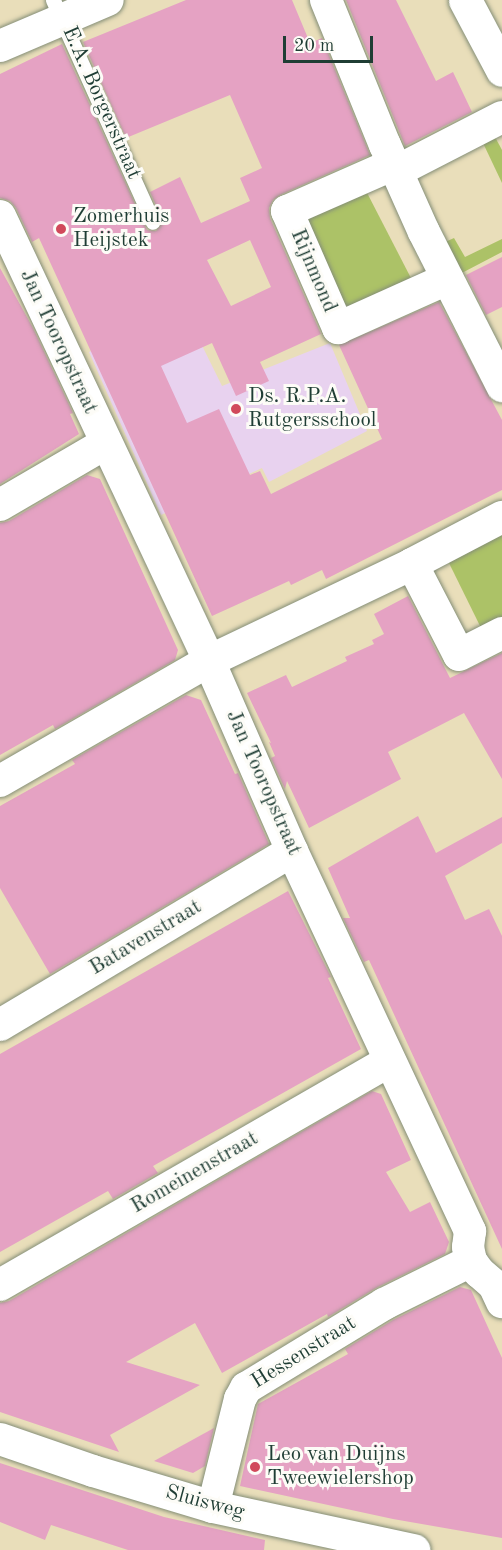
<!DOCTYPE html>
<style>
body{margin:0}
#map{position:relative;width:502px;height:1550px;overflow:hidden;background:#e9deba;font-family:"Old Standard TT",serif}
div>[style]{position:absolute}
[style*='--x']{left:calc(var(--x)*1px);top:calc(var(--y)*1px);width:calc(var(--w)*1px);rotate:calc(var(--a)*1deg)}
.built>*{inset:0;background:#e8d2ef}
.green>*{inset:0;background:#acc267}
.building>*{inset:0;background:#e5a2c3}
.roads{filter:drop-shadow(0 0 2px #848e77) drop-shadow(0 0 2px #848e77)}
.lane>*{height:15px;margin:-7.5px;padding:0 7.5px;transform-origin:7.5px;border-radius:7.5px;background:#fff}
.street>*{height:32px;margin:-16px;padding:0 16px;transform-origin:16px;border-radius:16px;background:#fff}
.secondary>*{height:33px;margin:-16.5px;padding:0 16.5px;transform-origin:16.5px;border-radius:16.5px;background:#fff}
.dots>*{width:16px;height:16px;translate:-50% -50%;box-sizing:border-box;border:3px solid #fdfcf7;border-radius:50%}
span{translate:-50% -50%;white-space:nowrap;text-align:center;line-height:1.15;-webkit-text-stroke:6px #fdfcf7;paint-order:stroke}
.street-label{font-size:21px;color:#1f3d34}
.poi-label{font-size:21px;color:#1f3d34}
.left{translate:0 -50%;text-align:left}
.scale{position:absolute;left:283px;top:36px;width:90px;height:27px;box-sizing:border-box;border:3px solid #1f3d34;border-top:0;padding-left:8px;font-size:18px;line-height:21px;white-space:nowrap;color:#1f3d34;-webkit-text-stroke:4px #fdfcf7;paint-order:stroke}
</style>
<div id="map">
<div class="built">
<div style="clip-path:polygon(185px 311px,222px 386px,330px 343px,367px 431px,269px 482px,262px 468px,161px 515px,89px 352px)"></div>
</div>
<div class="green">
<div style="clip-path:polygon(495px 137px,502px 150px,502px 183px,483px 143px)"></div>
<div style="clip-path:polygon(363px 185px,413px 282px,350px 307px,341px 302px,306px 216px)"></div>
<div style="clip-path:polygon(454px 238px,465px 257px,502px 239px,502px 252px,458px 275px,443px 243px)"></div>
<div style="clip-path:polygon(502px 534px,502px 623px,483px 632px,448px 561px)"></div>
</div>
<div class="building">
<div style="clip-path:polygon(evenodd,186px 0,292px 0,310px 43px,322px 38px,370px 155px,280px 195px,273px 200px,269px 208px,270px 218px,321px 334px,260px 362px,269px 381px,236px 396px,212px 343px,161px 366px,187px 423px,219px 409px,250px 475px,260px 471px,271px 494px,382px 439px,339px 345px,439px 302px,502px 420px,502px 490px,326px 579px,322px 570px,291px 585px,289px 581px,212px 616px,39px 238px,32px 242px,16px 208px,10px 201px,0 198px,0 74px,62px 44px,147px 230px,156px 231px,163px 222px,150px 192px,180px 177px,201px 223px,250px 201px,240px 178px,262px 168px,230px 95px,126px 138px,83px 42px,186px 0,250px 240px,271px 287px,231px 306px,207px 260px,250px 240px)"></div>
<div style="clip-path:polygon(346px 0,396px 0,436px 81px,453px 72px,472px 112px,405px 146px)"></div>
<div style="clip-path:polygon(502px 257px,502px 307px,486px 315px,466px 275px)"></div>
<div style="clip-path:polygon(0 268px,33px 328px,73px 413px,70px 414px,79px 434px,0 484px)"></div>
<div style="clip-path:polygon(87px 475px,100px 479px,178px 650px,175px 660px,55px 729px,53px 725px,0 755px,0 523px,9px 521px)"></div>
<div style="clip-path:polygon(408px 596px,450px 678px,502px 653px,502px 779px,464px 713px,388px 752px,401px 779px,309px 828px,287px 781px,285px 789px,271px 758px,275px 756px,269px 742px,271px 743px,247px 693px,286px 675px,292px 687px,347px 661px,345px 657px,374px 644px,372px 640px,384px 634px,374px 614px)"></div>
<div style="clip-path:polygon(186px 695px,201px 700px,235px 774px,238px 773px,269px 844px,50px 974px,0 888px,0 806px,75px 764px,72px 760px)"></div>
<div style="clip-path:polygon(418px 816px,436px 853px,502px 817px,502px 843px,445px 876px,465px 920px,489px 909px,502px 936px,502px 1249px,369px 960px,364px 962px,343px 918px,350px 918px,328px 868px)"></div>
<div style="clip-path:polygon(288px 891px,331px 977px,328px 978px,361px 1049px,153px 1166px,158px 1173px,113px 1199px,108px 1191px,0 1252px,0 1054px)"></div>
<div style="clip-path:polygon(372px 1091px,381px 1094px,411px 1160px,386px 1172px,410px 1212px,430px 1202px,449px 1242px,445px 1254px,376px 1288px,328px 1317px,327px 1314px,222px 1373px,195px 1323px,126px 1362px,200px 1385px,110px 1435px,119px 1452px,0 1412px,0 1303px,9px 1301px)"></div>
<div style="clip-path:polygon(460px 1287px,471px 1290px,502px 1358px,502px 1538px,393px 1519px,240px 1486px,258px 1404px,348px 1354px,345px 1349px,393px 1320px)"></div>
<div style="clip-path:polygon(214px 1428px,205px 1466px,193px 1473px,154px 1461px)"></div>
<div style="clip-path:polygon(0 1463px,164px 1517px,265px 1540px,264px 1550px,128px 1550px,51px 1525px,45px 1540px,0 1522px)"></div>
</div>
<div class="roads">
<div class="lane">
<div style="--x:53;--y:0;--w:243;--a:65.8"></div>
</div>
<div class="street">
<div style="--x:326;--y:0;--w:157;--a:67.9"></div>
<div style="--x:385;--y:145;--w:95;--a:65.9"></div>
<div style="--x:424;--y:232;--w:173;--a:63.1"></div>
<div style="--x:0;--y:46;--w:117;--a:-23.1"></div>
<div style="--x:394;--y:164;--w:117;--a:156.3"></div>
<div style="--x:287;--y:211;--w:128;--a:66.4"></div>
<div style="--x:338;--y:328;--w:120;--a:-24.2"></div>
<div style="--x:397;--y:171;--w:118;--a:-27.2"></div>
<div style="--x:0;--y:216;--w:492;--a:64.8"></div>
<div style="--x:209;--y:661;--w:207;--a:66.4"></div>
<div style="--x:292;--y:851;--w:420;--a:64.9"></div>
<div style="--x:470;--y:1231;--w:16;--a:97"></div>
<div style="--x:468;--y:1247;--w:14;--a:78"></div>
<div style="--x:471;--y:1261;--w:14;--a:54"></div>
<div style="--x:479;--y:1272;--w:20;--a:41"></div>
<div style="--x:494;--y:1285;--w:19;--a:65"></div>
<div style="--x:0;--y:505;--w:123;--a:-30.3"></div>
<div style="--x:412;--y:564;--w:102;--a:62.7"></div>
<div style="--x:459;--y:655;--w:48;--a:-27.1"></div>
<div style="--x:0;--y:781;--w:241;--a:-29.9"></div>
<div style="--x:209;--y:661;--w:225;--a:-25.5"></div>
<div style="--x:412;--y:564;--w:102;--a:-27.6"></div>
<div style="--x:0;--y:1025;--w:340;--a:-30.8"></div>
<div style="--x:0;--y:1285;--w:449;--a:-29.9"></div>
<div style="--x:0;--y:1439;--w:98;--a:19"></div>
<div style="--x:93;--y:1471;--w:125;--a:16.7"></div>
<div style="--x:213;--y:1507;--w:206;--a:12.1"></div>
<div style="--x:213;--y:1507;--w:111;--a:-76"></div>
<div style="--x:240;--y:1399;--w:13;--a:-61"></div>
<div style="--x:246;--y:1388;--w:162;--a:-31.3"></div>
<div style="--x:384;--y:1304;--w:97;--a:-26.3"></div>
</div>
<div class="secondary">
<div style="--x:465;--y:0;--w:79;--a:62.1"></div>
</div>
</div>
<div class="dots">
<div style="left:61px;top:229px;background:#d1495b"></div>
<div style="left:236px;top:409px;background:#d1495b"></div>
<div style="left:255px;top:1467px;background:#d1495b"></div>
</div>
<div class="street-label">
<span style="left:101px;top:103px;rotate:66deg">E.A. Borgerstraat</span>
<span style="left:313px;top:271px;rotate:67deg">Rijnmond</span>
<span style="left:58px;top:342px;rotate:65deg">Jan Tooropstraat</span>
<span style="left:263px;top:783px;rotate:66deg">Jan Tooropstraat</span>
<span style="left:146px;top:938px;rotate:-31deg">Batavenstraat</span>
<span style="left:195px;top:1173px;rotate:-30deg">Romeinenstraat</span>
<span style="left:304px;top:1353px;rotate:-32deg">Hessenstraat</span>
<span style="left:205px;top:1503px;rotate:15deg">Sluisweg</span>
</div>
<div class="poi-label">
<span class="left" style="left:73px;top:229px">Zomerhuis<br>Heijstek</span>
<span class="left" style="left:248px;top:409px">Ds. R.P.A.<br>Rutgersschool</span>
<span class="left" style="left:267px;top:1467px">Leo van Duijns<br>Tweewielershop</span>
</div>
<div class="scale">20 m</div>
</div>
